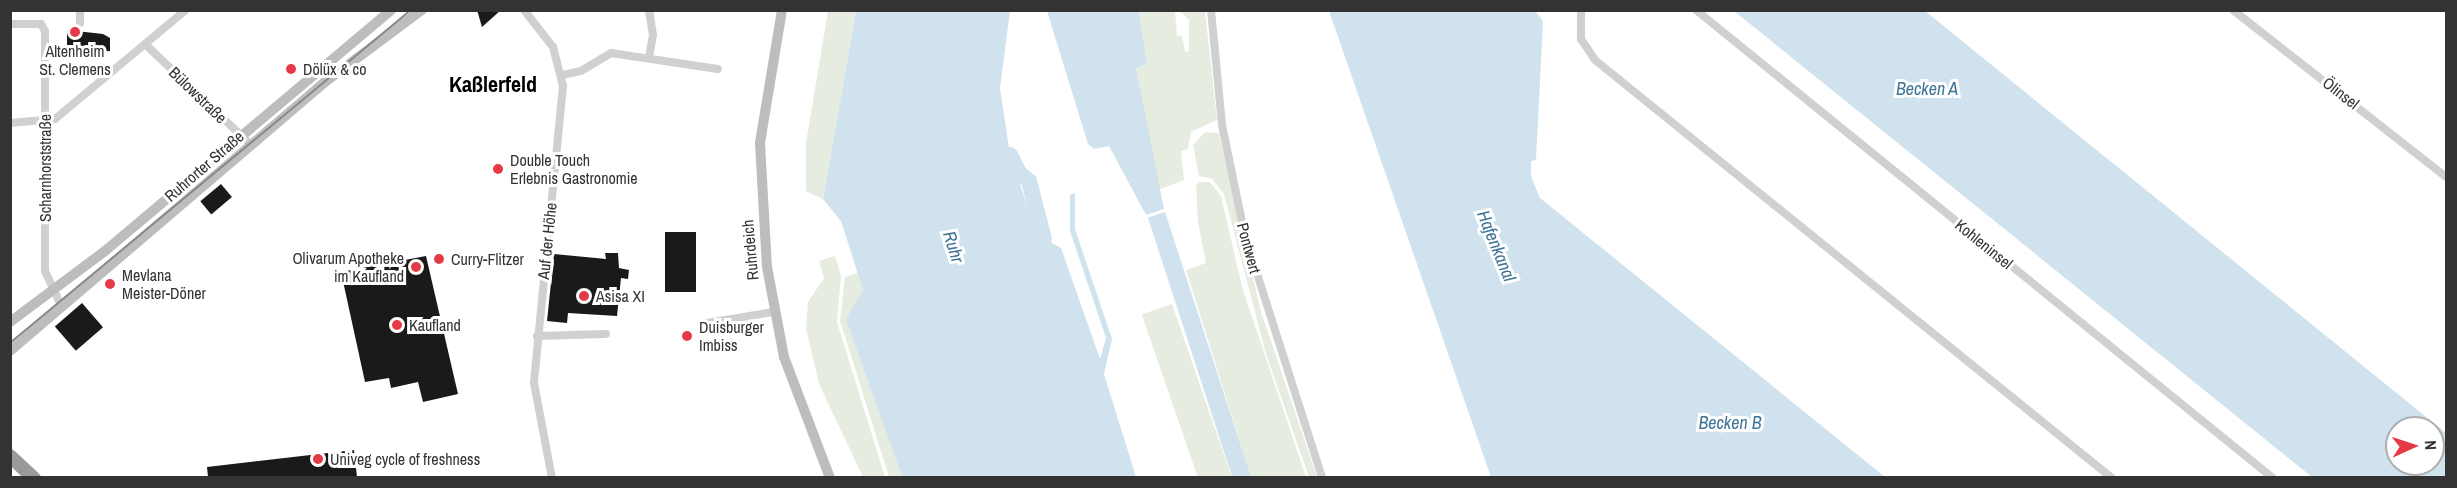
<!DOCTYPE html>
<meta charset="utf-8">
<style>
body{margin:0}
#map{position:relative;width:2457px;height:488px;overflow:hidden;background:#fff;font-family:"Archivo Narrow",sans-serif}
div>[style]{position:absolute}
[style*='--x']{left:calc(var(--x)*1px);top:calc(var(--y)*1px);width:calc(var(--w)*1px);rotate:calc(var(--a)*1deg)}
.green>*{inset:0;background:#e6ecdf;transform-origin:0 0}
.water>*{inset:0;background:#cfe2ee;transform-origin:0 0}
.river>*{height:16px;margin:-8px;padding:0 8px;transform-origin:8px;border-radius:8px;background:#cfe2ee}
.building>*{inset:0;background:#1a1a1a;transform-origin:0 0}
.minor>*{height:8px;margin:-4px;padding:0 4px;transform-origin:4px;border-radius:4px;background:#d0d0d0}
.secondary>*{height:10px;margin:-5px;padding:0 5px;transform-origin:5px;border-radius:5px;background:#bdbdbd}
.motorway>*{height:14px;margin:-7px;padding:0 7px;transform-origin:7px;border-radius:7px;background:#9a9a9a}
.tram>*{height:1.5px;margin:-0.75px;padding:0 0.75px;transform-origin:0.75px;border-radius:0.75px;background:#888}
.dots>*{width:16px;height:16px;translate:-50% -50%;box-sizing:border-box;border:3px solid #fff;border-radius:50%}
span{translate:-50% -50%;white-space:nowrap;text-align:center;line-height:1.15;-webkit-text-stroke:6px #fff;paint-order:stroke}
.poi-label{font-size:16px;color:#333}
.left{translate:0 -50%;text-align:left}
.right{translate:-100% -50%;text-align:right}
.street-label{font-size:16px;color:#333}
.water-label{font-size:18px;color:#3f7597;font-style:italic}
.district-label{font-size:22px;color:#000;font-weight:700}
.frame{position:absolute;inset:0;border:12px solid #333;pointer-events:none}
.north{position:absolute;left:2385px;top:416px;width:60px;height:60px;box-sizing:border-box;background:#fff;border:2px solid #adadad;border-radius:50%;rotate:87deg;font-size:16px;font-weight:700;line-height:24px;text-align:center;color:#333}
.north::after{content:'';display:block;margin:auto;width:21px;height:27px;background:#e63946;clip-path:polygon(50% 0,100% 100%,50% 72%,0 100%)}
</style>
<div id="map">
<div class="green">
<div style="clip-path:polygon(828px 11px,856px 11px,823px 199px,806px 191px,806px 143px)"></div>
<div style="clip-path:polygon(1139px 11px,1175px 11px,1177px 36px,1182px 36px,1185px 52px,1189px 51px,1189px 20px,1180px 11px,1205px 11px,1217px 120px,1191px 132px,1188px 149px,1181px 151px,1184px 180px,1158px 190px,1136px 67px,1147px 64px)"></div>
<div style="clip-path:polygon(1205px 132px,1219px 133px,1261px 312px,1317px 477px,1309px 477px,1266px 354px,1224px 194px,1212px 179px,1199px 176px,1193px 145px)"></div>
<div style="clip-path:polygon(1200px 182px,1210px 182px,1221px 196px,1242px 287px,1306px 477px,1251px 477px,1186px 270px,1206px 263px,1198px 222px,1196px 185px)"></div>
<div style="clip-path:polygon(835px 256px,841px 276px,837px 322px,885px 477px,863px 477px,819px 384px,806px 328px,808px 302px,824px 278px,819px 261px)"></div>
<div style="clip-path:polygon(858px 273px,863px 290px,847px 319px,902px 477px,889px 477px,840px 321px,845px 277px)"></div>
<div style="left:1172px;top:304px;width:182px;height:32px;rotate:71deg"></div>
</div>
<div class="water">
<div style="clip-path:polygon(856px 11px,1010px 11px,1000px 88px,1010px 155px,1037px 235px,1061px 248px,1100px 359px,1106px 338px,1070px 231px,1070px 195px,1075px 193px,1075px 229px,1112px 339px,1104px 374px,1136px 477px,902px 477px,846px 319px,863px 290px,841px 221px,823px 199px)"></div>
<div style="clip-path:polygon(1047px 11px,1139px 11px,1147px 64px,1136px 68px,1164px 209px,1146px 215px,1109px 146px,1094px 149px,1088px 144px)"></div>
<div style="clip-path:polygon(1329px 11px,1535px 11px,1543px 21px,1536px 160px,1531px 161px,1531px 176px,1540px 198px,1885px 477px,1491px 477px)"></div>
<div style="clip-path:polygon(evenodd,1734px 11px,1925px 11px,2446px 433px,2446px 477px,2312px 477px,1734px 11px,2397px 428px,2433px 428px,2433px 464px,2397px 464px,2397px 428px)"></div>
<div style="left:1165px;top:212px;width:279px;height:18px;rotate:72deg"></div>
</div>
<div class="river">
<div style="--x:1010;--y:155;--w:20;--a:63"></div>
<div style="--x:1019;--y:173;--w:13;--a:39"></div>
<div style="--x:1029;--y:181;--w:60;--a:75.5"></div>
</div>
<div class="building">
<div style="clip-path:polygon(477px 10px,501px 10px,482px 27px)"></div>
<div style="clip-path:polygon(67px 30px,103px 34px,110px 38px,110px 51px,67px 54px)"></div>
<div style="left:221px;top:184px;width:17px;height:27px;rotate:50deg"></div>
<div style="left:665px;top:232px;width:31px;height:60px"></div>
<div style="clip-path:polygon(605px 253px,618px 253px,619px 268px,629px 270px,628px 279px,621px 278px,617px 316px,568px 313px,567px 323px,547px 321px,554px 254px,606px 259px)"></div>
<div style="clip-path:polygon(426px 256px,458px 394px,423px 402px,418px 382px,391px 388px,389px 378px,365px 382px,341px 272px)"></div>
<div style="left:82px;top:303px;width:32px;height:36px;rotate:49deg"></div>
<div style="clip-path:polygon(354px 450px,357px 477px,208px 477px,207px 467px)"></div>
</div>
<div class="minor">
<div style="--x:524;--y:10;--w:47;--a:51.9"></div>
<div style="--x:553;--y:47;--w:40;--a:75.6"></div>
<div style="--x:563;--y:86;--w:298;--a:95.6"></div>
<div style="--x:534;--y:383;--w:97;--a:79.3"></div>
<div style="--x:649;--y:10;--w:25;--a:81"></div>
<div style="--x:653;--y:35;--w:23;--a:100"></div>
<div style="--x:1211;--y:10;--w:116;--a:84.5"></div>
<div style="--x:1222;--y:125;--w:113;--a:78.3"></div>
<div style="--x:1245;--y:236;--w:254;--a:72.3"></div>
<div style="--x:1581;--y:10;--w:29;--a:90"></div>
<div style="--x:1581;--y:39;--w:25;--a:56"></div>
<div style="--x:1595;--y:60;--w:665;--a:38.96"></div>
<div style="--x:1696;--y:10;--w:743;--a:39.05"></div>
<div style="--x:2233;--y:10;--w:271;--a:38.1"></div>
<div style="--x:80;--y:23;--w:13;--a:-90"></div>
<div style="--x:10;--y:24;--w:31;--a:0"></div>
<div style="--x:41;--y:24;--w:8;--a:60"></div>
<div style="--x:45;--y:31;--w:240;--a:90"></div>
<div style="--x:45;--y:271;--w:40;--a:65"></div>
<div style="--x:145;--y:44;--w:146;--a:43.6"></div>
<div style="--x:562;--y:75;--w:19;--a:-12"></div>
<div style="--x:581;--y:71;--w:35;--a:-31"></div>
<div style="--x:611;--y:53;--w:108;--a:8.5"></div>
<div style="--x:10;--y:123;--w:45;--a:-5.1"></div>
<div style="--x:55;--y:119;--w:170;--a:-39.8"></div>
<div style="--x:701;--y:324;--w:73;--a:-9.5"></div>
<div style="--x:537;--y:336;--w:69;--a:-1.7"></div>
</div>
<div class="secondary">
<div style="--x:782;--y:10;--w:135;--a:99.4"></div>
<div style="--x:760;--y:143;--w:124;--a:86.8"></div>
<div style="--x:767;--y:267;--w:92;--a:79.3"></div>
<div style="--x:784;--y:357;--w:129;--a:69.2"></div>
<div style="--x:10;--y:322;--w:119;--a:-36.8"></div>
<div style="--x:105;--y:251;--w:374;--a:-40.1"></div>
<div style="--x:10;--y:351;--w:414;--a:-40.5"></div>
<div style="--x:325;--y:82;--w:121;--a:-36.6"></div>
</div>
<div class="motorway">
<div style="--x:10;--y:456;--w:33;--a:43"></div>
</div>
<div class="tram">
<div style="--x:10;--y:343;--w:521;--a:-39.71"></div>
</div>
<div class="dots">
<div style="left:75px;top:32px;background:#e63946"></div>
<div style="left:291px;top:69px;background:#e63946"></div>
<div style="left:498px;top:169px;background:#e63946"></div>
<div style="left:439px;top:259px;background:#e63946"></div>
<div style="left:416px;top:267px;background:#e63946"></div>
<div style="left:110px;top:284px;background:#e63946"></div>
<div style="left:584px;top:296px;background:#e63946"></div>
<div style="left:397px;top:325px;background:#e63946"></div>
<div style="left:687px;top:336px;background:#e63946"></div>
<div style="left:318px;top:459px;background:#e63946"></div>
</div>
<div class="poi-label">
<span style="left:75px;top:60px">Altenheim<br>St. Clemens</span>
<span class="left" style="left:303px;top:69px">Dölüx &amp; co</span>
<span class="left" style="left:510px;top:169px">Double Touch<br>Erlebnis Gastronomie</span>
<span class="right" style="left:404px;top:267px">Olivarum Apotheke<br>im Kaufland</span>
<span class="left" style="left:451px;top:259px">Curry-Flitzer</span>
<span class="left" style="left:122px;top:284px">Mevlana<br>Meister-Döner</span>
<span class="left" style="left:596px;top:296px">Asisa XI</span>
<span class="left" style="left:409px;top:325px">Kaufland</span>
<span class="left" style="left:699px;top:336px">Duisburger<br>Imbiss</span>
<span class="left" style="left:330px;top:459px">Univeg cycle of freshness</span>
</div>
<div class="street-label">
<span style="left:2341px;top:93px;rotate:38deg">Ölinsel</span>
<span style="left:198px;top:95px;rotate:44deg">Bülowstraße</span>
<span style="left:204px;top:166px;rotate:-41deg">Ruhrorter Straße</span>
<span style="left:45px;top:168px;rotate:-90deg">Scharnhorststraße</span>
<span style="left:547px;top:241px;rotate:-84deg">Auf der Höhe</span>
<span style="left:1984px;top:244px;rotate:39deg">Kohleninsel</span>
<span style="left:1249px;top:248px;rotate:75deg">Pontwert</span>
<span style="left:750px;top:250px;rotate:-95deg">Ruhrdeich</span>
</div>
<div class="water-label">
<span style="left:1927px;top:89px">Becken A</span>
<span style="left:1496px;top:246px;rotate:68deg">Hafenkanal</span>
<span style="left:953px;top:247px;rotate:72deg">Ruhr</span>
<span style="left:1730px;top:423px">Becken B</span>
</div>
<div class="district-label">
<span style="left:493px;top:85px">Kaßlerfeld</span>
</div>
<div class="frame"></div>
<div class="north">N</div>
</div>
